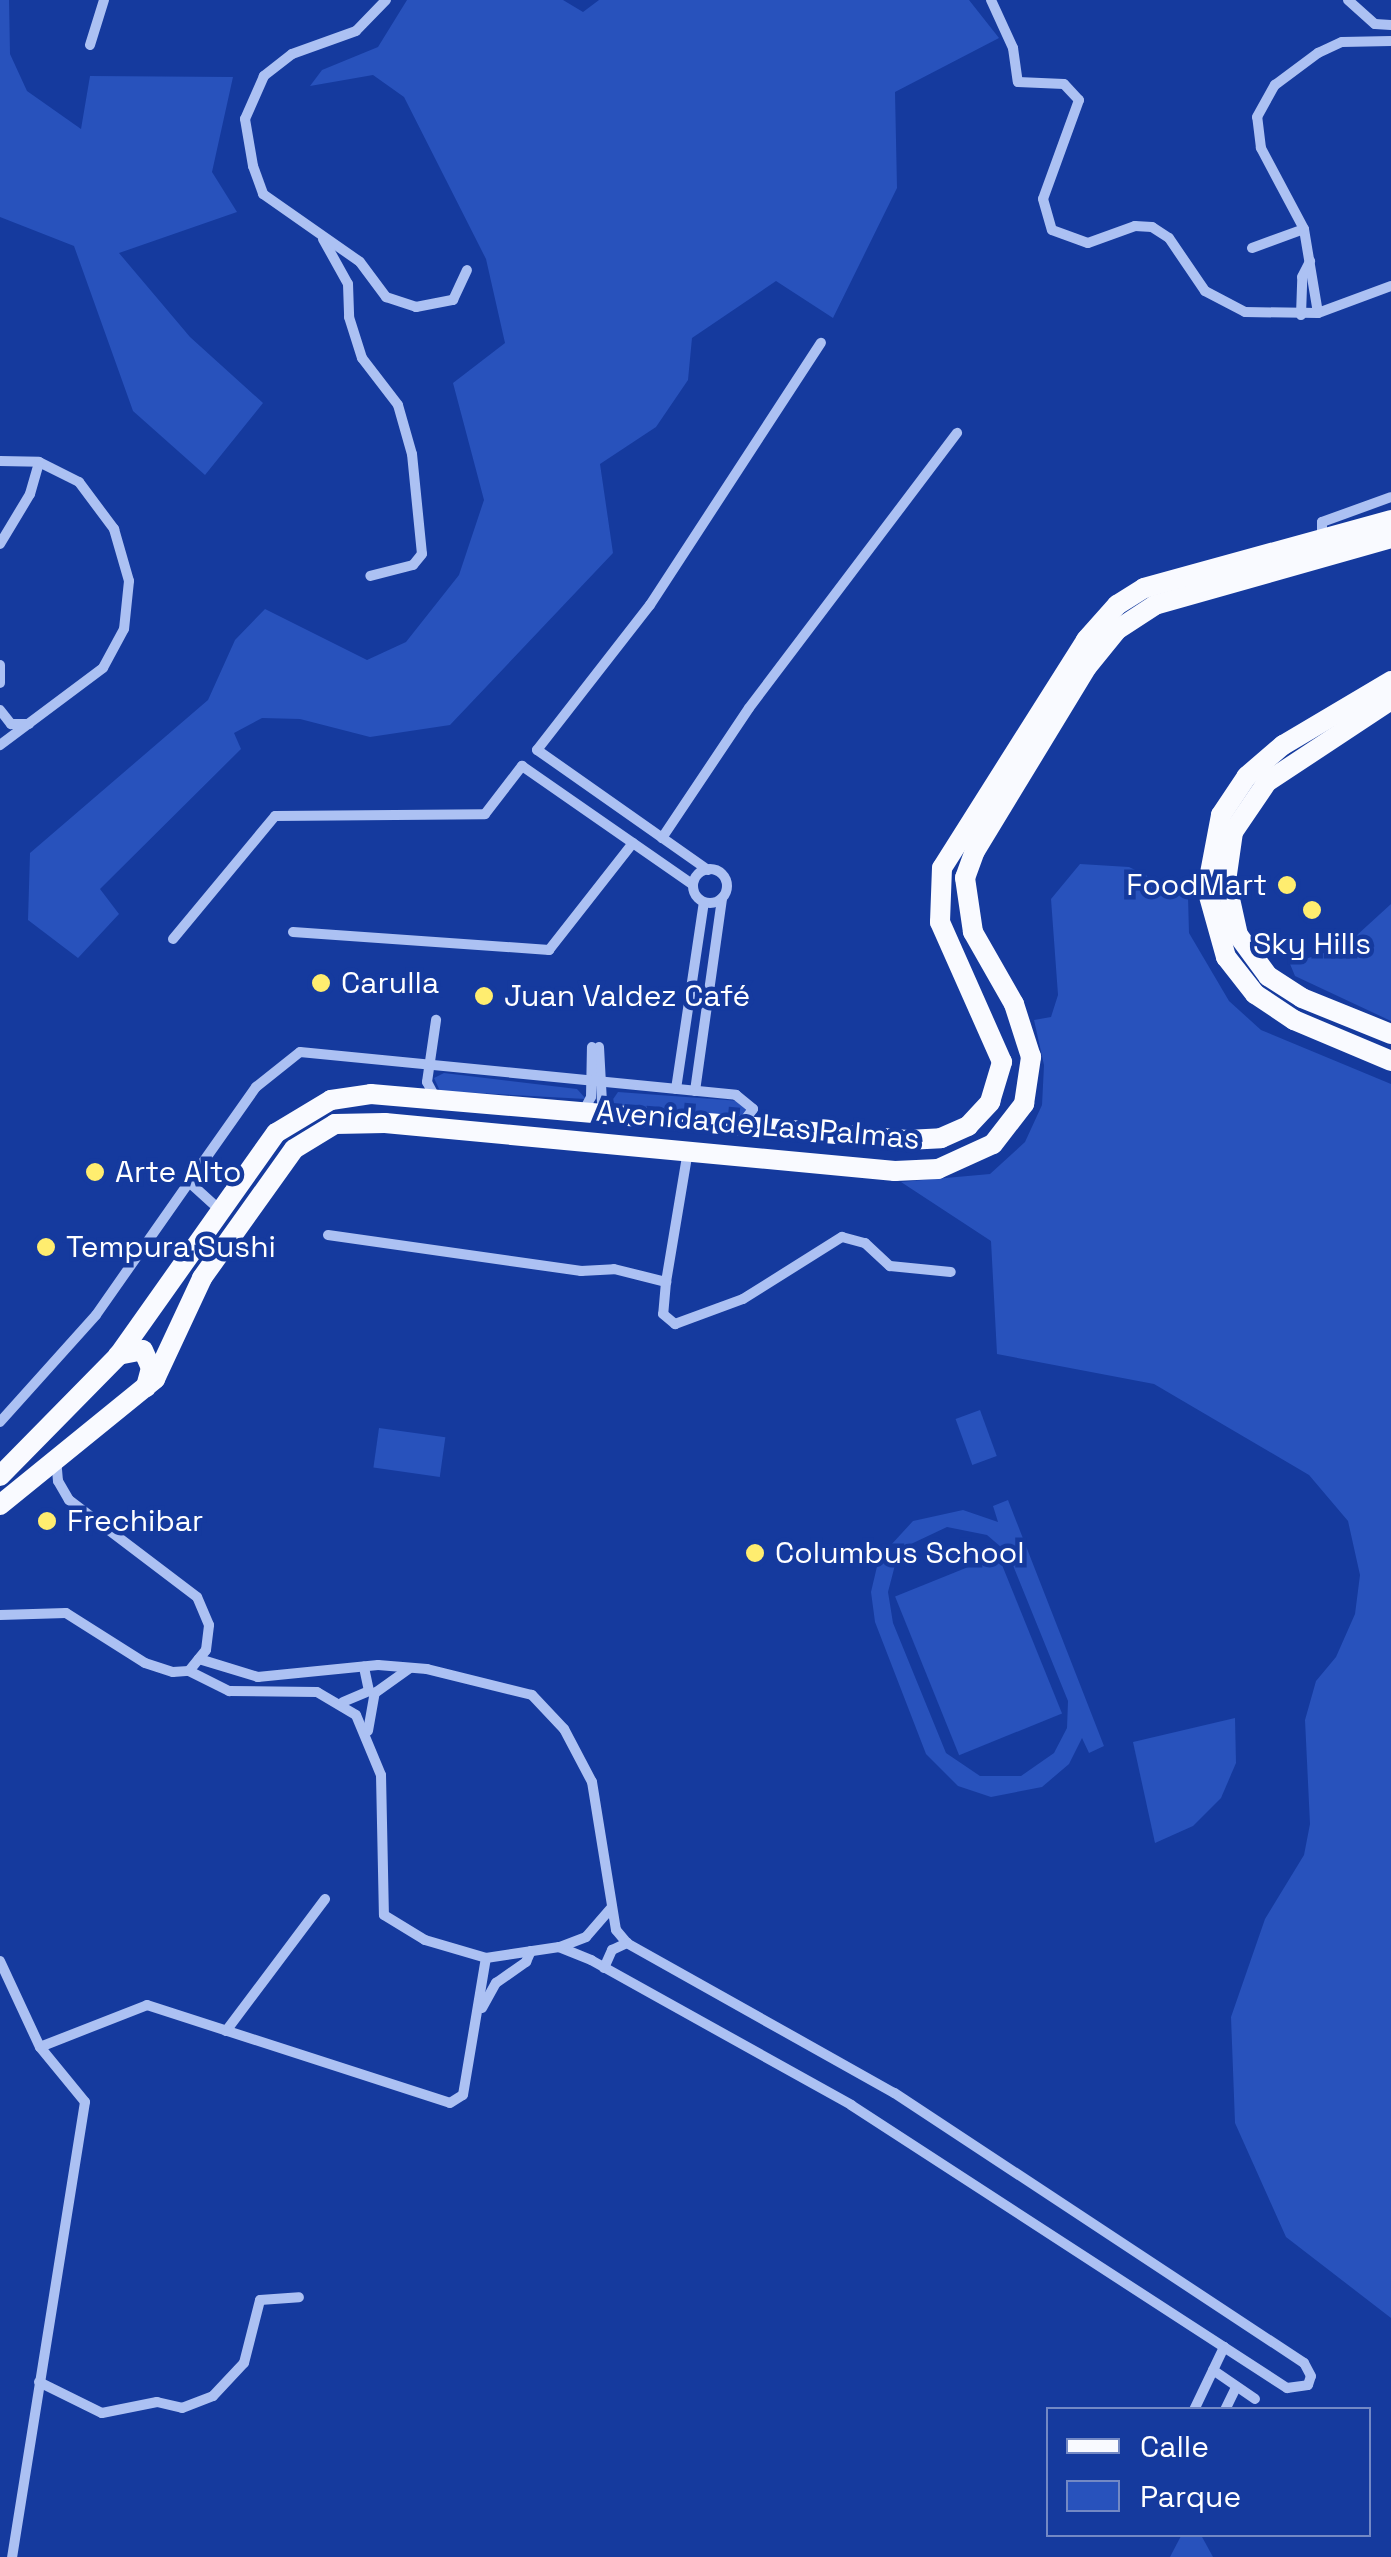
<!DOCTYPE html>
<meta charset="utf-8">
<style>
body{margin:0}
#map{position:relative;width:1391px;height:2557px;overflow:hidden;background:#153a9e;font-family:"Space Grotesk",sans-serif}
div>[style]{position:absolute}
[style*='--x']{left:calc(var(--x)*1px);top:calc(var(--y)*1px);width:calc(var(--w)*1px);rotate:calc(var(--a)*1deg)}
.green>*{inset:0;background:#2852bc;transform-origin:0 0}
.minor>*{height:10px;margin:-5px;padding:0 5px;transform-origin:5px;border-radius:5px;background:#acc1f3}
.minor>.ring{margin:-5px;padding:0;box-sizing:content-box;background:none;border:10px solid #acc1f3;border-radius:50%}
.primary>*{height:20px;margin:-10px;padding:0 10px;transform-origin:10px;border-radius:10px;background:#f9faff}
.dots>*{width:28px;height:28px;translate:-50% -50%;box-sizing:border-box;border:5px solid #153a9e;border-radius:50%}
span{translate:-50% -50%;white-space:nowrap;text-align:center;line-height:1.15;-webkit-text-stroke:9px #153a9e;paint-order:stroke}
.poi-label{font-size:30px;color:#fff}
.right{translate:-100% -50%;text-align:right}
.left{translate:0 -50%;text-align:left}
.street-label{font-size:30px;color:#fff}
.legend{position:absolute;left:1046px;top:2407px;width:325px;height:130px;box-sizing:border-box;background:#153a9e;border:2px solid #7389c5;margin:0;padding:12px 18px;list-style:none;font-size:30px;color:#fff}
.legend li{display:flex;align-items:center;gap:20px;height:50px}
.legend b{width:50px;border:2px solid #7389c5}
</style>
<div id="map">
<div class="green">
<div style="clip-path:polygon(0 0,9px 0,10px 54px,27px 91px,81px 129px,90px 76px,233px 77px,212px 172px,237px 212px,119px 253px,190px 337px,263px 403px,205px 475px,133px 411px,74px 246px,0 217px)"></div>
<div style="clip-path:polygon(407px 0,563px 0,583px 12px,599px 0,969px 0,999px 38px,895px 92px,897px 188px,833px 318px,776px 281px,692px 338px,688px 380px,656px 427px,600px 464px,613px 553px,450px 725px,370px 737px,300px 719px,262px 718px,234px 733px,241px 749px,100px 889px,119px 914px,78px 958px,28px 920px,30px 853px,208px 700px,235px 640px,265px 609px,367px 660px,406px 642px,459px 575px,484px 500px,453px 383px,505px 343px,486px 259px,404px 97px,373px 75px,310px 86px,322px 70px,378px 47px)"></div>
<div style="clip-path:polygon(1080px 864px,1129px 867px,1188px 896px,1189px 933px,1229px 1001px,1261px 1030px,1391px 1084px,1391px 2318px,1286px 2237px,1235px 2123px,1231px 2017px,1265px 1919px,1304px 1855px,1310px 1824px,1305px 1720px,1316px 1681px,1336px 1657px,1355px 1614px,1360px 1575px,1348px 1521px,1309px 1475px,1154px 1384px,997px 1354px,991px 1241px,901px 1182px,990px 1174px,1025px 1142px,1042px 1105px,1044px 1065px,1034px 1020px,1051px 1017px,1058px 995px,1051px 899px)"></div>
<div style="clip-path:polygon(1391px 904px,1391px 1021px,1295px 976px,1290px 964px,1345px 946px)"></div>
<div style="clip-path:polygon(444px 1073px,577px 1089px,586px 1099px,440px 1091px,434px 1078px)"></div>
<div style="clip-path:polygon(618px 1092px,740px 1101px,748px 1107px,745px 1117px,609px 1105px)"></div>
<div style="left:980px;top:1410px;width:49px;height:26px;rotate:70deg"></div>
<div style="left:379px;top:1428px;width:67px;height:40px;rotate:8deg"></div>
<div style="clip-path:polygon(evenodd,1008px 1500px,1104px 1746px,1089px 1753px,1082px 1738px,1069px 1764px,1042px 1787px,991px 1797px,958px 1786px,926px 1754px,875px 1622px,871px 1592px,879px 1558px,913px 1521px,963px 1510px,998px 1522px,993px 1506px,1008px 1500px,947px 1527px,987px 1535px,1008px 1553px,1068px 1701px,1067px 1728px,1054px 1753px,1021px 1776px,980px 1776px,946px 1753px,893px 1623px,888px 1592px,895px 1565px,911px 1544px,947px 1527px)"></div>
<div style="left:998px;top:1555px;width:171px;height:111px;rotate:68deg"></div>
<div style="clip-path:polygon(1235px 1718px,1236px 1763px,1221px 1798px,1193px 1826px,1155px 1843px,1133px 1742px)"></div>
<div style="clip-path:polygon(1182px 2534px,1201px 2535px,1213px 2557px,1170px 2557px)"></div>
</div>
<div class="minor">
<div style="--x:386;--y:0;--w:43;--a:134.1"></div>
<div style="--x:356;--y:31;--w:68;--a:160.2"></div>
<div style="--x:292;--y:54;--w:36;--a:142"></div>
<div style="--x:264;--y:76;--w:47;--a:113.8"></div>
<div style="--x:245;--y:119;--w:48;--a:80.3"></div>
<div style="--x:253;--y:166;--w:30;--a:70"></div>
<div style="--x:263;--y:194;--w:118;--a:35"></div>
<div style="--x:360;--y:262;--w:44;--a:53.4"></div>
<div style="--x:386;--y:297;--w:32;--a:18"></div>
<div style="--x:416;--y:307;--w:38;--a:-11"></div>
<div style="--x:453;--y:300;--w:33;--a:-65"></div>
<div style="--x:991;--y:0;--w:53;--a:65.4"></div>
<div style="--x:1013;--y:48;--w:34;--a:82"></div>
<div style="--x:1018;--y:82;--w:46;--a:2.5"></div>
<div style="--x:1064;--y:84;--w:22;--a:47"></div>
<div style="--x:1079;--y:100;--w:105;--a:110"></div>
<div style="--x:1043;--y:199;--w:32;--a:74"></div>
<div style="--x:1052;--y:230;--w:38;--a:20"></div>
<div style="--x:1088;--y:243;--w:50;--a:-19.9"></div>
<div style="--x:1135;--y:226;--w:17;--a:3"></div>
<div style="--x:1152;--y:227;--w:20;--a:33"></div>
<div style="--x:1169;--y:238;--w:64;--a:55.8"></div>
<div style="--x:1205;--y:291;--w:45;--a:27.7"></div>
<div style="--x:1245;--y:312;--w:73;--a:0.8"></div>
<div style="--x:1318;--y:313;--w:78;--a:-20.3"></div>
<div style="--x:1348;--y:0;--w:36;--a:42"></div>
<div style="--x:1375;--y:24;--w:16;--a:4"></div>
<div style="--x:90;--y:45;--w:47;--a:-72.7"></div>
<div style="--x:323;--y:239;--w:51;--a:60.9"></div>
<div style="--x:348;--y:284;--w:33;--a:88"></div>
<div style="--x:349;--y:317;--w:43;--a:72.4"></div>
<div style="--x:362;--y:358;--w:59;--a:52.5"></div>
<div style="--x:398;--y:405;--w:51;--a:74.1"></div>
<div style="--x:412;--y:454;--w:100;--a:84.3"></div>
<div style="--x:422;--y:554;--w:14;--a:129"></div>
<div style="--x:413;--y:565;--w:44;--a:165.7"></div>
<div style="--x:1252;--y:248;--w:55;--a:-20.1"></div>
<div style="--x:1318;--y:313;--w:85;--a:-99.5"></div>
<div style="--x:1304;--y:229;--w:92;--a:-118"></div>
<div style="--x:1261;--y:148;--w:31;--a:-97"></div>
<div style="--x:1257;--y:117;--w:37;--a:-61"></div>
<div style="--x:1275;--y:85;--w:54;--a:-36.7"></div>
<div style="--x:1318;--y:53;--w:26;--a:-25"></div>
<div style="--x:1342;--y:42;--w:49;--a:-1.2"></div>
<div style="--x:1301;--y:315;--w:38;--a:-88"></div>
<div style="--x:1302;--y:277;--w:18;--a:-63"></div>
<div style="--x:0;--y:461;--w:39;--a:1"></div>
<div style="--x:39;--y:462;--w:45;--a:26.6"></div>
<div style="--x:79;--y:482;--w:59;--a:53.3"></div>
<div style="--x:114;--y:529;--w:54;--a:73.9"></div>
<div style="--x:129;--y:581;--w:48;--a:95.9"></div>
<div style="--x:124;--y:629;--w:44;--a:118.3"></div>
<div style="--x:103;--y:668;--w:129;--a:143.2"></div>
<div style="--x:1322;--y:537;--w:15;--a:-90"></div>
<div style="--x:1322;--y:522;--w:73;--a:-19.9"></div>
<div style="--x:0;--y:544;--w:58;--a:-59"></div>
<div style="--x:30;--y:494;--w:33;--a:-74"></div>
<div style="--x:0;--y:665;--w:18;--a:90"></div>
<div style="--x:0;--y:710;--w:18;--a:52"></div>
<div style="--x:11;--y:724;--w:18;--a:0"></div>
<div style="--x:662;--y:838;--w:156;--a:-56.2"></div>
<div style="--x:749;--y:708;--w:345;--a:-52.9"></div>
<div class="ring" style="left:693px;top:869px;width:24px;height:24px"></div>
<div style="--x:708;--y:870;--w:209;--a:-144.9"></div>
<div style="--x:537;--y:750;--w:184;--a:-52.1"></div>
<div style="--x:650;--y:605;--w:313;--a:-56.9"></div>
<div style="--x:293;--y:932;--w:257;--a:4"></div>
<div style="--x:549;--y:950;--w:136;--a:-51.9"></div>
<div style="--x:173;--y:939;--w:160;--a:-50.3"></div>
<div style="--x:275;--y:816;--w:210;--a:-0.5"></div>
<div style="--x:485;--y:814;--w:61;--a:-52.4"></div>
<div style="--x:522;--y:766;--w:208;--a:34.8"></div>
<div style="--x:599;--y:1047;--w:55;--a:86.9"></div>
<div style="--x:602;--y:1102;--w:16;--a:55"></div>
<div style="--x:676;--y:1089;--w:189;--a:-81.5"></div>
<div style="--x:695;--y:1091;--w:195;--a:-82"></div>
<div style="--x:435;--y:1097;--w:17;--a:-118"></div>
<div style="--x:427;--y:1082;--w:63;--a:-81.7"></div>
<div style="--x:583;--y:1112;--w:17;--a:-62"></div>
<div style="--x:591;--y:1097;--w:50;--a:-88.9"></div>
<div style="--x:222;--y:1212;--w:45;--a:-137.7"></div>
<div style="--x:189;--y:1182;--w:116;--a:-54.8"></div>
<div style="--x:256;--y:1087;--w:56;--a:-38.5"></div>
<div style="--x:300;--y:1052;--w:438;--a:5.6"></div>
<div style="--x:736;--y:1095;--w:22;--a:39"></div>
<div style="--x:753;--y:1109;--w:20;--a:127"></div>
<div style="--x:328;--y:1235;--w:256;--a:8.1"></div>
<div style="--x:581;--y:1271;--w:33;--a:-3"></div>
<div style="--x:614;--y:1269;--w:54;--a:14"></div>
<div style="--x:666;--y:1282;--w:133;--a:-80.5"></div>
<div style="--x:666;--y:1282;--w:32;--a:95"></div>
<div style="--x:663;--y:1314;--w:16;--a:40"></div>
<div style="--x:675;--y:1324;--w:72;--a:-20.2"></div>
<div style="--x:743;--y:1299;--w:117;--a:-32.1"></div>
<div style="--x:842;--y:1237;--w:24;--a:15"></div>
<div style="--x:865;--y:1243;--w:34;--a:43"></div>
<div style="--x:890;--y:1266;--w:61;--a:5.6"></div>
<div style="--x:0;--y:1422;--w:144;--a:-48.1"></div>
<div style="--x:96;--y:1315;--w:162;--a:-55"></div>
<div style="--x:0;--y:1615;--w:66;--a:-1.7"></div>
<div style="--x:66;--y:1613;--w:93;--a:32.3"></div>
<div style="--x:145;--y:1663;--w:29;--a:18"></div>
<div style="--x:173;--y:1672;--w:16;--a:-4"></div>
<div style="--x:189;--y:1671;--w:27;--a:-51"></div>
<div style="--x:206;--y:1650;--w:25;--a:-83"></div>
<div style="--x:209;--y:1625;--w:30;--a:-113"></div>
<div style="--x:197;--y:1597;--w:161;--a:-142.8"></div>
<div style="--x:69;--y:1500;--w:22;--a:-120"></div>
<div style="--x:58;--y:1481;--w:22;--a:-95"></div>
<div style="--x:189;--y:1671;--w:45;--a:26.6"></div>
<div style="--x:229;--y:1691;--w:88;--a:0.7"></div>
<div style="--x:317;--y:1692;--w:45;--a:30.5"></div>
<div style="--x:356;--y:1715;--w:65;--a:67.4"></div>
<div style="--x:381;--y:1775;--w:140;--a:88.8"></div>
<div style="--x:384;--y:1915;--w:48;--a:31.4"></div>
<div style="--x:425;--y:1940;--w:64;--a:16.4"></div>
<div style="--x:486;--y:1958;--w:74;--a:-8.6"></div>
<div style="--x:559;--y:1947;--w:35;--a:22"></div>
<div style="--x:591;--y:1960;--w:298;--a:29.1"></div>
<div style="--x:851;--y:2105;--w:520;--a:32.99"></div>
<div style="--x:1287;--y:2388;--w:21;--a:-8"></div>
<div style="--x:1308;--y:2385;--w:9;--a:-72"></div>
<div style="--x:1311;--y:2376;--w:15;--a:-118"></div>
<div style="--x:1304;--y:2363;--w:491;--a:-146.6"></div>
<div style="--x:894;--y:2093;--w:306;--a:-150.7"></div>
<div style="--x:627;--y:1943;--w:17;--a:-130"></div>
<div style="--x:616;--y:1930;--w:150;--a:-99.2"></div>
<div style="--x:592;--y:1782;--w:60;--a:-117.8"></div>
<div style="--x:564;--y:1729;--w:47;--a:-133.3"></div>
<div style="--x:532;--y:1695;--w:108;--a:-166.1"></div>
<div style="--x:427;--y:1669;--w:49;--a:-175.3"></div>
<div style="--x:378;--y:1665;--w:121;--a:174.3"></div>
<div style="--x:258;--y:1677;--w:62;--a:-163"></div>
<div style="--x:343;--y:1702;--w:28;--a:-23"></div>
<div style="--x:369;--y:1691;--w:25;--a:-102"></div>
<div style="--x:368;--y:1731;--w:39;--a:-80"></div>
<div style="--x:375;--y:1693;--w:43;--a:-35.5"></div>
<div style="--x:560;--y:1947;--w:28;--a:-21"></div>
<div style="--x:586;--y:1937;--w:38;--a:-49"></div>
<div style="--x:0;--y:1961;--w:95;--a:65.1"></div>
<div style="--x:40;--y:2047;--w:71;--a:50.7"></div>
<div style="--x:85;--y:2102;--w:461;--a:99.1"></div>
<div style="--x:604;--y:1968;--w:20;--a:-66"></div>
<div style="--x:612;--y:1950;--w:17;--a:-25"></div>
<div style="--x:482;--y:2008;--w:29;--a:-61"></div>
<div style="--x:496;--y:1983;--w:37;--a:-35"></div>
<div style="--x:526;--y:1962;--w:12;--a:-66"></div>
<div style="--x:226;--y:2031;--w:165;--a:-53.1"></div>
<div style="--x:40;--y:2047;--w:115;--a:-21.4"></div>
<div style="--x:147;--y:2005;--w:318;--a:17.9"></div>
<div style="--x:450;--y:2103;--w:15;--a:-32"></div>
<div style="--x:463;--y:2095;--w:139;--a:-80.5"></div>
<div style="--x:1213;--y:2370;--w:51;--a:34.6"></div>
<div style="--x:39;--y:2382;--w:70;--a:26.2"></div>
<div style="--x:102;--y:2413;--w:56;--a:-11.3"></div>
<div style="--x:157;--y:2402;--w:26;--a:13"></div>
<div style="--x:182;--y:2408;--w:33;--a:-21"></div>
<div style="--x:213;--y:2396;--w:45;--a:-46.8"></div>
<div style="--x:244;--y:2363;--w:65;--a:-75.7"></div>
<div style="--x:260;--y:2300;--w:39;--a:-4"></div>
<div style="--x:1194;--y:2410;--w:70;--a:-64.5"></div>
<div style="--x:1225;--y:2410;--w:25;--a:-64"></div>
</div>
<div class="primary">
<div style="--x:1391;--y:681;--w:126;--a:149.3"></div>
<div style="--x:1283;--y:745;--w:48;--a:139.3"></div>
<div style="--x:1247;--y:776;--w:47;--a:123.7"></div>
<div style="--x:1221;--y:815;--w:75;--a:100.7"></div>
<div style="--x:1207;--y:889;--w:71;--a:74.4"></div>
<div style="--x:1226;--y:957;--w:47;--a:51.9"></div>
<div style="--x:1255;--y:994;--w:47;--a:33.7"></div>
<div style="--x:1294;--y:1020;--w:105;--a:22.9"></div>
<div style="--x:1391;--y:700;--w:149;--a:146.5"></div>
<div style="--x:1267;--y:782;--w:60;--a:124.2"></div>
<div style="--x:1233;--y:832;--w:49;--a:98.1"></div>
<div style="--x:1226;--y:881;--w:55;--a:77.5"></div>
<div style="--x:1238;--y:935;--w:51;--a:53.8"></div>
<div style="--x:1268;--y:976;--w:40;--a:32.9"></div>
<div style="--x:1302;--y:998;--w:96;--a:22"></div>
<div style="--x:118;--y:1355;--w:25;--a:-11"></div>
<div style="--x:143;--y:1350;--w:20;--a:66"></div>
<div style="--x:151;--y:1368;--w:20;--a:105"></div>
<div style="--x:0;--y:1476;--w:168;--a:-45.5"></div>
<div style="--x:118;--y:1356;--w:273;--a:-54.7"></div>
<div style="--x:276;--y:1133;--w:64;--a:-31"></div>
<div style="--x:331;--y:1100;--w:40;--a:-8.5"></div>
<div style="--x:371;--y:1094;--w:538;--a:4.91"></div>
<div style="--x:907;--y:1140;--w:34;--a:-3"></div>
<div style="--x:941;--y:1138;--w:30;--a:-24"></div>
<div style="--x:968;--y:1126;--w:33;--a:-47"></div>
<div style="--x:990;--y:1102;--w:42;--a:-73.3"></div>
<div style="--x:1002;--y:1062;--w:153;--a:-113.9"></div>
<div style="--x:940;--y:922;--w:54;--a:-87.9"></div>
<div style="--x:942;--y:868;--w:270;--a:-57.7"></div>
<div style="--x:1086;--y:640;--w:47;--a:-48.5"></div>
<div style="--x:1117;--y:605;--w:32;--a:-32"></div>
<div style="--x:1144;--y:588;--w:256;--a:-15.4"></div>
<div style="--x:0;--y:1505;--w:200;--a:-39.1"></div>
<div style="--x:155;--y:1379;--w:111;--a:-65"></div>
<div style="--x:202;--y:1278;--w:158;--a:-54.5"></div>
<div style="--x:294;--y:1149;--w:48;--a:-31.4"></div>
<div style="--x:335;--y:1124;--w:50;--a:-1.1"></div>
<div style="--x:385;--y:1123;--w:512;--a:5.38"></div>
<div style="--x:895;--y:1171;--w:43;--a:-2.7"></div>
<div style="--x:938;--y:1169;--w:60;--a:-24.4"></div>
<div style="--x:993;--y:1144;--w:51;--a:-52.2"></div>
<div style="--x:1024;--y:1104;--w:48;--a:-81.5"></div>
<div style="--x:1031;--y:1057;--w:56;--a:-107.8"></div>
<div style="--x:1014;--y:1004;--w:83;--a:-119.7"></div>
<div style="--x:973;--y:932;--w:55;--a:-98.4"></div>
<div style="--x:965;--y:878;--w:29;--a:-70"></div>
<div style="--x:975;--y:851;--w:215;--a:-58.7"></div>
<div style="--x:1087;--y:667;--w:48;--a:-51"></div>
<div style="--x:1117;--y:630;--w:45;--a:-33.3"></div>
<div style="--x:1155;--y:605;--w:245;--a:-15.8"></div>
</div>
<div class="dots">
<div style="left:1287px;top:885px;background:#ffed6f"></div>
<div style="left:1312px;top:910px;background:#ffed6f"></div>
<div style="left:321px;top:983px;background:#ffed6f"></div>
<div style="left:484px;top:996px;background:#ffed6f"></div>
<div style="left:95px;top:1172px;background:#ffed6f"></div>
<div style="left:46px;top:1247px;background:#ffed6f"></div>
<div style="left:47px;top:1521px;background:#ffed6f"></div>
<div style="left:755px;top:1553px;background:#ffed6f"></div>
</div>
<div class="poi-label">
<span class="right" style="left:1267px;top:885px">FoodMart</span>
<span style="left:1312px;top:944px">Sky Hills</span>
<span class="left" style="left:341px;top:983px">Carulla</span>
<span class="left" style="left:504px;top:996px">Juan Valdez Café</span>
<span class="left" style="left:115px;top:1172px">Arte Alto</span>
<span class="left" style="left:66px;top:1247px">Tempura Sushi</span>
<span class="left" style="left:67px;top:1521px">Frechibar</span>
<span class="left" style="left:775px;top:1553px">Columbus School</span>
</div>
<div class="street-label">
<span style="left:758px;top:1125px;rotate:5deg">Avenida de Las Palmas</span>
</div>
<ul class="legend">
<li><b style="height:12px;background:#f9faff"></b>Calle</li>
<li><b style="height:28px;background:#2852bc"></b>Parque</li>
</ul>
</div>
